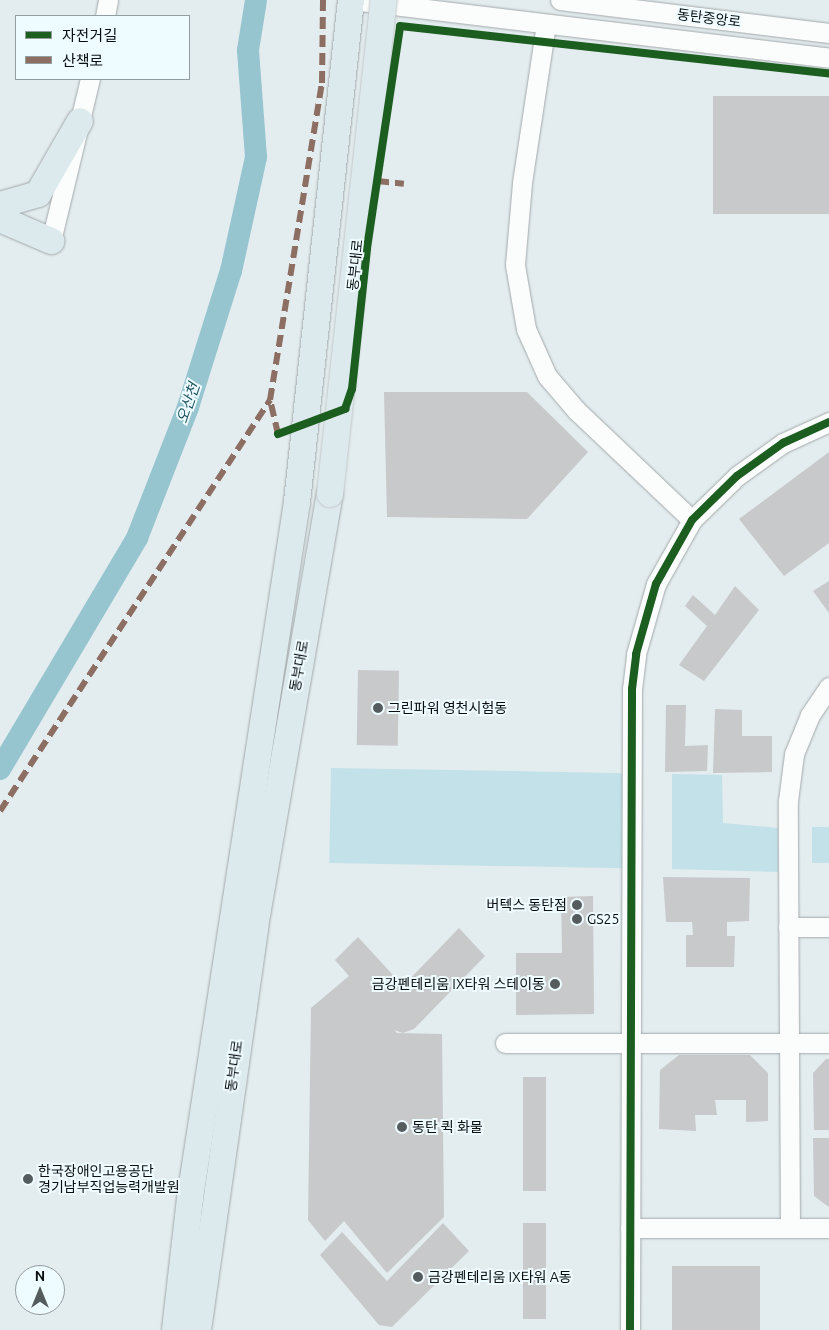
<!DOCTYPE html>
<meta charset="utf-8">
<style>
body{margin:0}
#map{position:relative;width:829px;height:1330px;overflow:hidden;background:#e3ecee;font-family:Ubuntu,"Noto Sans KR",sans-serif}
div>[style]{position:absolute}
[style*='--x']{left:calc(var(--x)*1px);top:calc(var(--y)*1px);width:calc(var(--w)*1px);rotate:calc(var(--a)*1deg)}
.green>*{inset:0;background:#c2e1e8;transform-origin:0 0}
.river>*{height:22px;margin:-11px;padding:0 11px;transform-origin:11px;border-radius:11px;background:#96c5d0}
.building>*{inset:0;background:#c8c9ca;transform-origin:0 0}
.roads{filter:drop-shadow(0 0 1px #a3a9ab) drop-shadow(0 0 1px #a3a9ab)}
.minor>*{height:19px;margin:-9.5px;padding:0 9.5px;transform-origin:9.5px;border-radius:9.5px;background:#fbfcfc}
.highway>*{height:26px;margin:-13px;padding:0 13px;transform-origin:13px;border-radius:13px;background:#ddeaed}
.bridges{filter:drop-shadow(0 0 1px #c3c8c9) drop-shadow(0 0 1px #c3c8c9)}
.highway-bridge>*{height:26px;margin:-13px;padding:0 13px;transform-origin:13px;border-radius:13px;background:#ddeaed}
.quiet>*{height:6px;margin-top:-3px;transform-origin:0;background:repeating-linear-gradient(90deg,#8d6e63 0 12px,transparent 0 18px)}
.cycleway>*{height:8px;margin:-4px;padding:0 4px;transform-origin:4px;border-radius:4px;background:#1b5e20}
.dots>*{width:14px;height:14px;translate:-50% -50%;box-sizing:border-box;border:2px solid #eefbff;border-radius:50%}
span{translate:-50% -50%;white-space:nowrap;text-align:center;line-height:1.15;-webkit-text-stroke:4px #eefbff;paint-order:stroke}
.street-label{font-size:14px;color:#090f10}
.poi-label{font-size:14px;color:#090f10}
.left{translate:0 -50%;text-align:left}
.right{translate:-100% -50%;text-align:right}
.water-label{font-size:15px;color:#1d535f;font-style:italic}
.legend{position:absolute;left:15px;top:15px;width:175px;height:65px;box-sizing:border-box;background:#eefbff;border:1px solid #929d9f;margin:0;padding:6px 9px;list-style:none;font-size:15px;color:#090f10}
.legend li{display:flex;align-items:center;gap:10px;height:25px}
.legend b{width:25px;border:1px solid #929d9f}
.north{position:absolute;left:15px;top:1265px;width:50px;height:50px;box-sizing:border-box;background:#eefbff;border:1px solid #929d9f;border-radius:50%;rotate:0deg;font-size:14px;font-weight:700;line-height:20px;text-align:center;color:#090f10}
.north::after{content:'';display:block;margin:auto;width:18px;height:22px;background:#555c5e;clip-path:polygon(50% 0,100% 100%,50% 72%,0 100%)}
</style>
<div id="map">
<div class="green">
<div style="left:331px;top:768px;width:295px;height:95px;rotate:1deg"></div>
<div style="clip-path:polygon(672px 774px,722px 775px,723px 823px,778px 828px,778px 872px,672px 869px)"></div>
<div style="left:829px;top:827px;width:36px;height:17px;rotate:90deg"></div>
</div>
<div class="river">
<div style="--x:0;--y:769;--w:269;--a:-59.3"></div>
<div style="--x:137;--y:538;--w:141;--a:-68.7"></div>
<div style="--x:188;--y:407;--w:143;--a:-72.5"></div>
<div style="--x:231;--y:271;--w:117;--a:-77.6"></div>
<div style="--x:256;--y:157;--w:107;--a:-94.3"></div>
<div style="--x:248;--y:50;--w:51;--a:-80.9"></div>
</div>
<div class="building">
<div style="left:829px;top:96px;width:118px;height:116px;rotate:90deg"></div>
<div style="clip-path:polygon(384px 392px,527px 392px,588px 452px,527px 519px,387px 517px)"></div>
<div style="clip-path:polygon(829px 452px,829px 543px,784px 576px,739px 519px)"></div>
<div style="clip-path:polygon(829px 581px,829px 613px,813px 591px)"></div>
<div style="clip-path:polygon(735px 586px,759px 610px,704px 681px,679px 665px,707px 626px,685px 606px,693px 595px,715px 615px)"></div>
<div style="left:358px;top:670px;width:41px;height:75px;rotate:1deg"></div>
<div style="clip-path:polygon(666px 705px,686px 705px,685px 746px,708px 745px,707px 771px,665px 772px)"></div>
<div style="clip-path:polygon(715px 709px,742px 710px,742px 736px,772px 736px,772px 772px,713px 773px)"></div>
<div style="clip-path:polygon(663px 877px,750px 878px,749px 921px,727px 922px,727px 936px,735px 936px,734px 967px,686px 967px,686px 935px,693px 935px,692px 922px,666px 922px)"></div>
<div style="clip-path:polygon(593px 896px,594px 1014px,516px 1015px,516px 953px,562px 953px,561px 897px)"></div>
<div style="clip-path:polygon(459px 928px,485px 956px,414px 1029px,403px 1033px,394px 1030px,397px 1033px,442px 1034px,444px 1217px,387px 1273px,344px 1221px,325px 1241px,308px 1220px,311px 1008px,349px 976px,335px 960px,358px 937px,403px 986px)"></div>
<div style="clip-path:polygon(679px 1055px,750px 1055px,768px 1073px,768px 1121px,746px 1122px,746px 1100px,715px 1100px,717px 1115px,695px 1115px,696px 1131px,659px 1129px,660px 1070px)"></div>
<div style="clip-path:polygon(826px 1059px,829px 1059px,829px 1130px,814px 1130px,813px 1073px)"></div>
<div style="left:523px;top:1077px;width:23px;height:114px"></div>
<div style="clip-path:polygon(813px 1138px,829px 1138px,829px 1207px,814px 1196px)"></div>
<div style="clip-path:polygon(443px 1223px,469px 1251px,392px 1327px,379px 1325px,320px 1255px,342px 1232px,387px 1281px)"></div>
<div style="left:523px;top:1223px;width:23px;height:96px"></div>
<div style="left:672px;top:1266px;width:88px;height:64px"></div>
</div>
<div class="roads">
<div class="minor">
<div style="--x:352;--y:0;--w:481;--a:6.9"></div>
<div style="--x:560;--y:0;--w:271;--a:7"></div>
<div style="--x:105;--y:16;--w:16;--a:-79"></div>
<div style="--x:546;--y:24;--w:161;--a:98.6"></div>
<div style="--x:522;--y:183;--w:82;--a:94.9"></div>
<div style="--x:515;--y:265;--w:65;--a:80.2"></div>
<div style="--x:526;--y:329;--w:51;--a:65.9"></div>
<div style="--x:547;--y:376;--w:45;--a:49.5"></div>
<div style="--x:576;--y:410;--w:160;--a:43.5"></div>
<div style="--x:51;--y:241;--w:167;--a:-76.5"></div>
<div style="--x:788;--y:927;--w:41;--a:0"></div>
<div style="--x:505;--y:1043;--w:324;--a:0"></div>
<div style="--x:630;--y:1228;--w:199;--a:0"></div>
<div style="--x:790;--y:1228;--w:427;--a:-90.3"></div>
<div style="--x:788;--y:801;--w:47;--a:-82.7"></div>
<div style="--x:794;--y:754;--w:42;--a:-67.7"></div>
<div style="--x:810;--y:715;--w:34;--a:-56"></div>
<div style="--x:630;--y:1330;--w:641;--a:-89.82"></div>
<div style="--x:632;--y:689;--w:35;--a:-83"></div>
<div style="--x:636;--y:654;--w:73;--a:-74.1"></div>
<div style="--x:656;--y:584;--w:73;--a:-60.6"></div>
<div style="--x:692;--y:520;--w:63;--a:-44.4"></div>
<div style="--x:737;--y:476;--w:57;--a:-35.7"></div>
<div style="--x:783;--y:443;--w:51;--a:-24.5"></div>
</div>
<div class="highway">
<div style="--x:0;--y:205;--w:40;--a:-16"></div>
<div style="--x:38;--y:194;--w:84;--a:-60.1"></div>
<div style="--x:0;--y:219;--w:56;--a:23.3"></div>
<div style="--x:175;--y:1330;--w:133;--a:-83.5"></div>
<div style="--x:190;--y:1198;--w:704;--a:-81.26"></div>
<div style="--x:297;--y:502;--w:505;--a:-83.86"></div>
<div style="--x:198;--y:1330;--w:407;--a:-81.9"></div>
<div style="--x:255;--y:927;--w:439;--a:-80.2"></div>
</div>
</div>
<div class="bridges">
<div class="highway-bridge">
<div style="--x:330;--y:494;--w:497;--a:-83.8"></div>
</div>
</div>
<div class="quiet">
<div style="--x:377;--y:181;--w:27;--a:6"></div>
<div style="--x:278;--y:434;--w:35;--a:-103"></div>
<div style="--x:270;--y:400;--w:321;--a:-80.7"></div>
<div style="--x:322;--y:83;--w:83;--a:-89.3"></div>
<div style="--x:0;--y:811;--w:492;--a:-56.7"></div>
</div>
<div class="cycleway">
<div style="--x:278;--y:434;--w:72;--a:-20.5"></div>
<div style="--x:345;--y:409;--w:21;--a:-71"></div>
<div style="--x:352;--y:389;--w:142;--a:-83.9"></div>
<div style="--x:367;--y:248;--w:224;--a:-81.5"></div>
<div style="--x:400;--y:26;--w:432;--a:6.3"></div>
<div style="--x:630;--y:1330;--w:641;--a:-89.82"></div>
<div style="--x:632;--y:689;--w:35;--a:-83"></div>
<div style="--x:636;--y:654;--w:73;--a:-74.1"></div>
<div style="--x:656;--y:584;--w:73;--a:-60.6"></div>
<div style="--x:692;--y:520;--w:63;--a:-44.4"></div>
<div style="--x:737;--y:476;--w:57;--a:-35.7"></div>
<div style="--x:783;--y:443;--w:51;--a:-24.5"></div>
</div>
<div class="dots">
<div style="left:378px;top:708px;background:#555c5e"></div>
<div style="left:577px;top:905px;background:#555c5e"></div>
<div style="left:577px;top:919px;background:#555c5e"></div>
<div style="left:555px;top:984px;background:#555c5e"></div>
<div style="left:402px;top:1127px;background:#555c5e"></div>
<div style="left:28px;top:1179px;background:#555c5e"></div>
<div style="left:418px;top:1277px;background:#555c5e"></div>
</div>
<div class="street-label">
<span style="left:709px;top:18px;rotate:7deg">동탄중앙로</span>
<span style="left:355px;top:265px;rotate:-84deg">동부대로</span>
<span style="left:299px;top:666px;rotate:-80deg">동부대로</span>
<span style="left:234px;top:1066px;rotate:-82deg">동부대로</span>
</div>
<div class="poi-label">
<span class="left" style="left:388px;top:708px">그린파워 영천시험동</span>
<span class="right" style="left:567px;top:905px">버텍스 동탄점</span>
<span class="left" style="left:587px;top:919px">GS25</span>
<span class="right" style="left:545px;top:984px">금강펜테리움 IX타워 스테이동</span>
<span class="left" style="left:412px;top:1127px">동탄 퀵 화물</span>
<span class="left" style="left:38px;top:1179px">한국장애인고용공단<br>경기남부직업능력개발원</span>
<span class="left" style="left:428px;top:1277px">금강펜테리움 IX타워 A동</span>
</div>
<div class="water-label">
<span style="left:188px;top:403px;rotate:-71deg">오산천</span>
</div>
<ul class="legend">
<li><b style="height:6px;background:#1b5e20"></b>자전거길</li>
<li><b style="height:6px;background:#8d6e63"></b>산책로</li>
</ul>
<div class="north">N</div>
</div>
